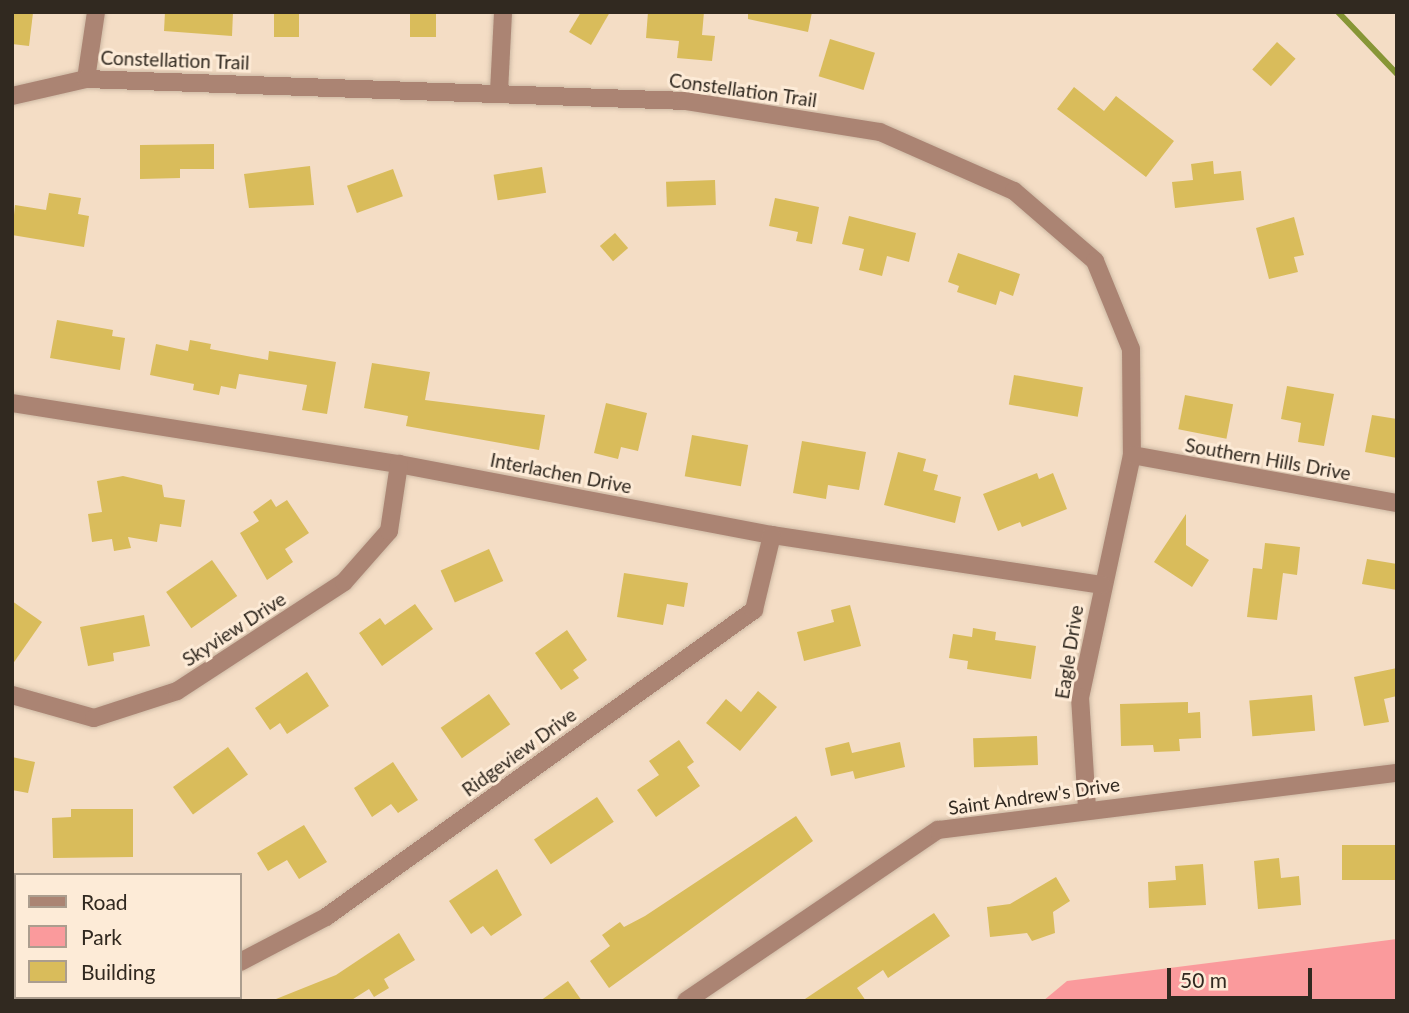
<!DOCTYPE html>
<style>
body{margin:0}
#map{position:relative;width:1409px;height:1013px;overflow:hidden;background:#f4ddc5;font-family:Lato,sans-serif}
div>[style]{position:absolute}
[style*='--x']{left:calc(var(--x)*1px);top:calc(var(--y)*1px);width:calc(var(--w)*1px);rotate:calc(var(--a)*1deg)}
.green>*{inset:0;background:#fa9a9c}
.stream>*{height:6px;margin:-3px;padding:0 3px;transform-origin:3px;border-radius:3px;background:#879636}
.building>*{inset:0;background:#d9bc5b;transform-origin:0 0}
.roads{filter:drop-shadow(0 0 2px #cdb9a4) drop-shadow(0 0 2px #cdb9a4)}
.minor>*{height:18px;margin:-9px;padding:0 9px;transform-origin:9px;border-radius:9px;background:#ab8473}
span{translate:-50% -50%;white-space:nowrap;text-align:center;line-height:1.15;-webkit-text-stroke:6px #fdebd7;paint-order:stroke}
.street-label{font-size:19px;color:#312920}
.frame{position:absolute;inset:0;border:14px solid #312920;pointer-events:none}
.legend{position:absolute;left:14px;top:873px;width:228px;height:126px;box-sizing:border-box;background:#fdebd7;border:2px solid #ab9d8e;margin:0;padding:9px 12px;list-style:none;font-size:21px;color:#312920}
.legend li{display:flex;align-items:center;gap:14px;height:35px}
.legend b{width:35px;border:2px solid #ab9d8e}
.scale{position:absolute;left:1167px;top:968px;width:145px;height:32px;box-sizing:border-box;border:4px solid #312920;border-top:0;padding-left:9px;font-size:21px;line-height:24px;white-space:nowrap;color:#312920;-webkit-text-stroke:5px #fdebd7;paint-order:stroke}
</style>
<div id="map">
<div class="green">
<div style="clip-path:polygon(1397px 939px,1397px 1001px,1043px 1001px,1067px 981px)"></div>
</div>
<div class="stream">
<div style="--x:1338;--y:12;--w:86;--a:46.4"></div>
</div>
<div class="building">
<div style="clip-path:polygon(12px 12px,33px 13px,29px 46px,12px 44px)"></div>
<div style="clip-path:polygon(165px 12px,233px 12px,232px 36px,164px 31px)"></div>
<div style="left:274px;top:12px;width:25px;height:25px"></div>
<div style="left:410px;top:12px;width:26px;height:25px"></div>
<div style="clip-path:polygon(581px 12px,610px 12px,591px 45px,569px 32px)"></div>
<div style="clip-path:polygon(648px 12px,704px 12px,702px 35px,715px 36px,712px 61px,677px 58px,679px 41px,646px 38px)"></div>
<div style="clip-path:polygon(748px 12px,812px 12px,808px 32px,748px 19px)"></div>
<div style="left:830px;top:39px;width:47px;height:39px;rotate:17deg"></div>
<div style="left:1277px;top:42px;width:25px;height:37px;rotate:42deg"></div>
<div style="clip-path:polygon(1074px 87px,1104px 111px,1116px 96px,1174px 141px,1146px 177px,1057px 109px)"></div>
<div style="clip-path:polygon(214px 144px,214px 169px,180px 169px,180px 178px,140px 179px,140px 145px)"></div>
<div style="clip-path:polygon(1213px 161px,1214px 174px,1241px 171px,1244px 200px,1175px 208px,1172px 182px,1193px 180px,1191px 164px)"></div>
<div style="clip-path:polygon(310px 166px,314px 205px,249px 208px,244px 174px)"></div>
<div style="left:542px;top:167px;width:26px;height:49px;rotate:81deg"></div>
<div style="left:393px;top:169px;width:29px;height:49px;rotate:70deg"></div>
<div style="left:715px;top:180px;width:25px;height:49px;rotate:88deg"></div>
<div style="clip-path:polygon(49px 193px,81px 198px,78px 214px,89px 216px,84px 247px,12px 235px,15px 205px,46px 210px)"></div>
<div style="clip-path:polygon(775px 198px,819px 207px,812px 244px,796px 241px,798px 232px,769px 226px)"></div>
<div style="clip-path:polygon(849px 216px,916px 233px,909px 262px,887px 256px,882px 276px,859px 270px,864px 249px,842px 244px)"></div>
<div style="clip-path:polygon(1294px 217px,1304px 255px,1294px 257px,1298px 272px,1269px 279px,1256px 228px)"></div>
<div style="left:615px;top:233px;width:20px;height:20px;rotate:49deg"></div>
<div style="clip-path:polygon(958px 253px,1020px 274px,1013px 296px,1000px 291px,996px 305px,957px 292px,959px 286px,948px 282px)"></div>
<div style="clip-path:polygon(57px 320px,113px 330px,112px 336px,125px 338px,120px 370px,50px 358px)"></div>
<div style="clip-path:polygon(190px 340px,211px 344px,210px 349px,268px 360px,269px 351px,336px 362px,327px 414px,302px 410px,307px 385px,239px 374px,236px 389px,221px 386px,219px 395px,193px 390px,194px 384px,150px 375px,156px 344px,188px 351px)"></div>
<div style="clip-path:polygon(372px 363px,430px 372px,425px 400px,545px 415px,539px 450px,406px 426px,408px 416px,364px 408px)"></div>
<div style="left:1014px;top:375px;width:70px;height:30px;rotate:10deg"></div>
<div style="clip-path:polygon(1287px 386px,1334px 394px,1324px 446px,1298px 442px,1301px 423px,1281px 419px)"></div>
<div style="left:1185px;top:395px;width:49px;height:35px;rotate:11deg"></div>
<div style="clip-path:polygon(606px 403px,647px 413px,638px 451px,621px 447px,618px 459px,594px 453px)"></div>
<div style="clip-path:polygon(1372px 415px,1397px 419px,1397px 458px,1365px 452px)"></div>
<div style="left:692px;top:435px;width:57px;height:42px;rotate:10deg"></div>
<div style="clip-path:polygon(802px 441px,866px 452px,859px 490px,828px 485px,826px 499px,793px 493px)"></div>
<div style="clip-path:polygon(898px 452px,926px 459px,923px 471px,938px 475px,934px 490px,961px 497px,955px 523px,884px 505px)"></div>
<div style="clip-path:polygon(1037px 473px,1039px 479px,1053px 473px,1067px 509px,1022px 527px,1020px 522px,998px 531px,983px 494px)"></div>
<div style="clip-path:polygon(123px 476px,162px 485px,164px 497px,185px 500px,181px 527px,160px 524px,157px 542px,128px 537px,131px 548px,114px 551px,112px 539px,92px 542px,88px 514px,102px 512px,97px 481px)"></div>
<div style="clip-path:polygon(271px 499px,276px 507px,287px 500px,309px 533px,285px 549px,293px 562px,267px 580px,240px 533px,259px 521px,253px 512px)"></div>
<div style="clip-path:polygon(1186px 514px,1186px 545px,1209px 560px,1192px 587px,1154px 562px)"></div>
<div style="clip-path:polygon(1265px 543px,1300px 547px,1297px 575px,1283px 573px,1277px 620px,1247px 617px,1253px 568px,1262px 569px)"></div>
<div style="left:489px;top:549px;width:35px;height:53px;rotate:66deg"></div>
<div style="clip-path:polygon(1367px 559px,1397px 564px,1397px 590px,1362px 584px)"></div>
<div style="left:212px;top:560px;width:44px;height:56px;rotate:55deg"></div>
<div style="clip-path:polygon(624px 573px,688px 583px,684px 607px,667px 604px,663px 625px,617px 617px)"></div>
<div style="clip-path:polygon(12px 601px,42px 622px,12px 665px)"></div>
<div style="clip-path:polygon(415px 604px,433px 629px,382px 666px,359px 633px,380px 618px,385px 625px)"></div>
<div style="clip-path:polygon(850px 605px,861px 646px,804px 661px,797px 632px,834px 622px,831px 610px)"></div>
<div style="clip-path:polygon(144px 615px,150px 646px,113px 653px,114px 661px,88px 666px,80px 627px)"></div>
<div style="clip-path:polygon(973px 628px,996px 632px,995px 640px,1036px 646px,1031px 679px,967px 669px,968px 661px,949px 658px,953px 634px,972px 637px)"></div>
<div style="clip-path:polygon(567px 630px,587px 660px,573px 670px,579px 678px,561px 690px,535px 653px)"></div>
<div style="clip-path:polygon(1397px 668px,1397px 696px,1384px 699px,1389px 722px,1364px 726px,1354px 677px)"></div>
<div style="clip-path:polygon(307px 672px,329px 706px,287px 734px,280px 723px,270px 730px,255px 708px)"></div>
<div style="clip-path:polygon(758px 691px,777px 707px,740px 751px,706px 723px,726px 699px,741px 712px)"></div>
<div style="left:489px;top:694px;width:37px;height:59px;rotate:55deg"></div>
<div style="left:1312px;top:695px;width:36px;height:63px;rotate:85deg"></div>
<div style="clip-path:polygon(1188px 702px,1188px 713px,1200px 712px,1201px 738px,1179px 739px,1180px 751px,1154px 752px,1153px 745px,1121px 746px,1120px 704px)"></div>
<div style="left:1037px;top:736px;width:29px;height:64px;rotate:88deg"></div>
<div style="clip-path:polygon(679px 740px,694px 762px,687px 767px,700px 786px,656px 817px,637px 790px,659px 775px,649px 761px)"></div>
<div style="clip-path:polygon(849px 742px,852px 753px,900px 742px,905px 767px,855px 779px,853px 771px,831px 776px,825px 748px)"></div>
<div style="left:228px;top:747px;width:34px;height:68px;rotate:54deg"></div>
<div style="clip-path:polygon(12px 757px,35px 762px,28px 793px,12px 790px)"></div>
<div style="clip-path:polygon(393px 762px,418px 800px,398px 813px,391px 804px,372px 817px,354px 788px)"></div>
<div style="left:597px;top:797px;width:30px;height:76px;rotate:56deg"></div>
<div style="clip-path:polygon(71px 809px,133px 809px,133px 857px,53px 858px,52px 818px,71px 817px)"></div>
<div style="clip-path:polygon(796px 816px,813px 841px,609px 988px,590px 961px,610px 946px,602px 935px,620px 922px,624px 927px,645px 916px)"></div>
<div style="clip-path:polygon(304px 825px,327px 862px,299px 879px,287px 860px,268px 871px,257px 853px)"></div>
<div style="left:1397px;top:845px;width:35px;height:55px;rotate:90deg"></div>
<div style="clip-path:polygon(1279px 858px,1281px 878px,1299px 876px,1301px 905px,1258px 909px,1254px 861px)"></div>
<div style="clip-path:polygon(1203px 864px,1206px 905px,1149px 908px,1148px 882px,1176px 880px,1175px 866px)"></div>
<div style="clip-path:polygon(497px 869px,522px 915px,491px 936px,483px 926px,471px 934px,449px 901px)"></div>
<div style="clip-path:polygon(1056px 877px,1070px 901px,1053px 912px,1055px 933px,1032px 941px,1027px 933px,990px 937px,987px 907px,1010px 904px)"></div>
<div style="clip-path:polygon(934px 913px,950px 936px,888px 978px,883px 970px,857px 988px,866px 1001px,802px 1001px)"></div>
<div style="clip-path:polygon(399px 933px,415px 960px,384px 979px,389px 988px,374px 997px,369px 989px,350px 1001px,271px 1001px,336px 975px)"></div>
<div style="clip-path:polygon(568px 981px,582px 1001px,540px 1001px)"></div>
</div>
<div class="roads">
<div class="minor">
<div style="--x:86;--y:79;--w:68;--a:-81.5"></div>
<div style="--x:499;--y:92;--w:80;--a:-87.1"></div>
<div style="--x:12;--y:96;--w:76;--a:-12.9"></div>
<div style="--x:86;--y:79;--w:600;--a:2.1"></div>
<div style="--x:686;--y:101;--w:196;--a:9.1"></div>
<div style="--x:880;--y:132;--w:146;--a:23.8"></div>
<div style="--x:1014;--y:191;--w:107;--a:40.8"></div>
<div style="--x:1095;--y:261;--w:95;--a:67.8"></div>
<div style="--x:1131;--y:349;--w:106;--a:89.5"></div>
<div style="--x:1132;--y:455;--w:248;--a:102.1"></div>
<div style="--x:1080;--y:697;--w:112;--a:86.4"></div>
<div style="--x:12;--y:403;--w:392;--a:9"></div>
<div style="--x:399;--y:464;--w:380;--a:10.8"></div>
<div style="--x:772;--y:535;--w:334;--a:8.6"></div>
<div style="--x:1132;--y:455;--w:269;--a:10.3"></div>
<div style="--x:12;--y:695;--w:85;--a:15.7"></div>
<div style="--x:94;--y:718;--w:87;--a:-18"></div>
<div style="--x:177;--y:691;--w:199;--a:-33.1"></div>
<div style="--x:344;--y:582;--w:68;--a:-48.6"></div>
<div style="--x:389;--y:531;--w:68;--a:-81.5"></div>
<div style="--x:240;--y:962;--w:97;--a:-27.6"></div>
<div style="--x:326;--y:917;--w:527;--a:-35.65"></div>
<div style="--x:754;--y:610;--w:77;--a:-76.5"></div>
<div style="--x:12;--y:970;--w:4;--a:0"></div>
<div style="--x:686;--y:1001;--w:305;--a:-34.2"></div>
<div style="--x:938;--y:830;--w:463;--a:-7.1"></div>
</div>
</div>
<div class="street-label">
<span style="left:175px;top:60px;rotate:2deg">Constellation Trail</span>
<span style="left:743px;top:90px;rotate:8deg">Constellation Trail</span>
<span style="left:1268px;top:459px;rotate:10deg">Southern Hills Drive</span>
<span style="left:561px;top:473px;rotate:11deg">Interlachen Drive</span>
<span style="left:234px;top:629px;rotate:-33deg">Skyview Drive</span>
<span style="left:1069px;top:652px;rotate:-81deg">Eagle Drive</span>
<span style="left:519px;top:752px;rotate:-36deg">Ridgeview Drive</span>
<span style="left:1034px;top:796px;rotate:-8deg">Saint Andrew's Drive</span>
</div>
<div class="frame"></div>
<ul class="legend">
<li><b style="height:9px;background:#ab8473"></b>Road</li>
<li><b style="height:19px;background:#fa9a9c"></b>Park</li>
<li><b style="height:19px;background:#d9bc5b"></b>Building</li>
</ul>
<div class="scale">50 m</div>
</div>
